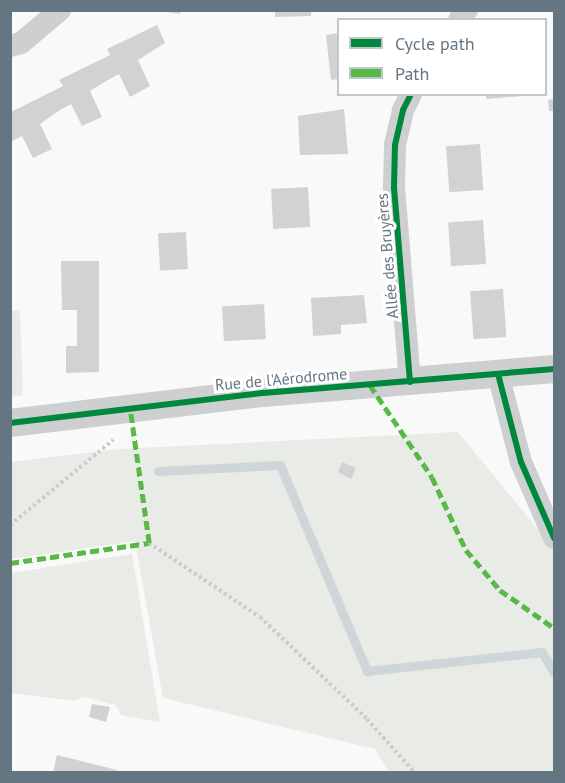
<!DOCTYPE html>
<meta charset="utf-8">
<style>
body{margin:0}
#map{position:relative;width:565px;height:783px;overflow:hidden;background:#f9f9f9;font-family:"PT Sans",sans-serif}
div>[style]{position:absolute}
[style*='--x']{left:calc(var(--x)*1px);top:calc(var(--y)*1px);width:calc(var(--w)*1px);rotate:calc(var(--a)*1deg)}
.green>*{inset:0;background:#e8ebe6}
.stream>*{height:9px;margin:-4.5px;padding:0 4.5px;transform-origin:4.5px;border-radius:4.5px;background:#ced6d9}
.building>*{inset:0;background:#d0d2d3;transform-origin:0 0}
.path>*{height:4px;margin-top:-2px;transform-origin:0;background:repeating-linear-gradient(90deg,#cbcccd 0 3px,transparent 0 6px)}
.minor>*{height:22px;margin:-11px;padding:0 11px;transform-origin:11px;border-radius:11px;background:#cecfd0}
.tertiary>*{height:28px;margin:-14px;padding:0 14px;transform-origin:14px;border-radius:14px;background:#cecfd0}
.quiet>*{height:4.5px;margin-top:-2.25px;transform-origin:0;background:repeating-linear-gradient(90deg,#58b947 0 9px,transparent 0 13.5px)}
.cycleway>*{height:6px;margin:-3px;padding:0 3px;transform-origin:3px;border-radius:3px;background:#00873e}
span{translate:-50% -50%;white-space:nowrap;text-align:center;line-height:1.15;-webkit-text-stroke:6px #fff;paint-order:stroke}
.street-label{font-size:16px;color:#657683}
.frame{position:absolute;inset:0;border:12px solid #657683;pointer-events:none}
.legend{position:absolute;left:337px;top:18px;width:210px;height:78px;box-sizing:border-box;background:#fff;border:2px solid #c1c8cd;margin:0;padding:8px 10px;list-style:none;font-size:18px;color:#657683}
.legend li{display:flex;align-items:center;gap:12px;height:30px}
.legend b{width:30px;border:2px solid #c1c8cd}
</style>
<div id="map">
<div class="green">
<div style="clip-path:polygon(20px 310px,23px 395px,11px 397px,11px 311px)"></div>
<div style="clip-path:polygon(458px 432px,554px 549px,554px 772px,389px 772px,375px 749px,163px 698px,135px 541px,11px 559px,10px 462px,119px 449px)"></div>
<div style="clip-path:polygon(132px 554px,160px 722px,121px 715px,116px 705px,84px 697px,75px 701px,11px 693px,11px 573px)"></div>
</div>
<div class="stream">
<div style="--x:158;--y:471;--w:122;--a:-2.8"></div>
<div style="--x:280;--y:465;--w:224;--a:67.1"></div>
<div style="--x:367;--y:671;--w:176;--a:-6.2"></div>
<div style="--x:542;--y:652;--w:24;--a:60"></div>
</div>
<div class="building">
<div style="clip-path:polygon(157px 10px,181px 10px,180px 14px)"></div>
<div style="clip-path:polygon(275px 10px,311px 10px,311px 16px,275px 17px)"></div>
<div style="clip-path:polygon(157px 25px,165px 43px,138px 60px,150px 86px,130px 97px,119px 74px,108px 80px,90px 91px,102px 117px,82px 126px,71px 104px,60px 110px,40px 124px,52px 149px,33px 158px,22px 136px,10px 142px,11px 112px,63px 86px,59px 80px,110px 55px,107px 49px)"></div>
<div style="clip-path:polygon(338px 33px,338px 79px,331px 80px,326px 35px)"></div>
<div style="clip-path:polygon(486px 94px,522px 94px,522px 96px,486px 99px)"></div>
<div style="clip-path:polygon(554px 99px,554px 111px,549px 111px,548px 100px)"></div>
<div style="clip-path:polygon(344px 109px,348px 154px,300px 155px,298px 116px)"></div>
<div style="left:480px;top:144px;width:46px;height:34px;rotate:86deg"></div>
<div style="left:308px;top:187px;width:40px;height:37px;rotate:87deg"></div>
<div style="left:483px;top:220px;width:44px;height:35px;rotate:86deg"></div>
<div style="left:186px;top:232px;width:37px;height:28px;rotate:87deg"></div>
<div style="clip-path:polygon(61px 261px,99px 261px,99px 372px,66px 373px,66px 346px,77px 346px,77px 310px,62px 310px)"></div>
<div style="left:503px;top:289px;width:48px;height:33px;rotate:86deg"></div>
<div style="clip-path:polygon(364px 295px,367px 323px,341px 325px,341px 334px,313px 336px,311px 298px)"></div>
<div style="left:264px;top:304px;width:35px;height:42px;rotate:87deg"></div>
<div style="clip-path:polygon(342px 462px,356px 468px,351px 479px,338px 472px)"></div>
<div style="clip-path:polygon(92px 704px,110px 707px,106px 722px,89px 717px)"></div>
<div style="clip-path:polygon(57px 755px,117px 770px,116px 772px,53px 772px)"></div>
</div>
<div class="path">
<div style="--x:10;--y:525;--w:134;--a:-39.5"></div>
<div style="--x:149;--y:543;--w:133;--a:33.7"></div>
<div style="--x:260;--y:617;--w:148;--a:43.6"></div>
<div style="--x:367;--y:719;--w:71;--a:48.4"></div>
</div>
<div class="minor">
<div style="--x:459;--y:20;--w:13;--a:-51"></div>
<div style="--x:10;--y:46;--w:11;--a:-15"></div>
<div style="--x:21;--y:43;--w:51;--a:-40.2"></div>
<div style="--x:498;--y:374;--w:91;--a:75.4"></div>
<div style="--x:521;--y:462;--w:83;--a:66.5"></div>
<div style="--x:410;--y:382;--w:195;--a:-94.7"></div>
<div style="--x:394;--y:188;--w:43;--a:-88.7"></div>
<div style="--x:395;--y:145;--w:36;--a:-77"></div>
<div style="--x:403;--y:110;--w:18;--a:-63"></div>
</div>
<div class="tertiary">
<div style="--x:10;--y:423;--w:255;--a:-6.8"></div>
<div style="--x:263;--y:393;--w:292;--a:-4.7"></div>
</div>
<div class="quiet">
<div style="--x:370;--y:385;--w:111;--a:56"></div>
<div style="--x:432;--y:477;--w:81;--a:65"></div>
<div style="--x:466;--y:550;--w:52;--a:49.6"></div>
<div style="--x:500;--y:590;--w:66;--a:35.1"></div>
<div style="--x:10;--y:563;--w:140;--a:-8.2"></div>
<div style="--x:149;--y:543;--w:135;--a:-98.1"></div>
</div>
<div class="cycleway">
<div style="--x:498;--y:374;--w:91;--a:75.4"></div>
<div style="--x:521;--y:462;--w:83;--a:66.5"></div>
<div style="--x:410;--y:382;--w:195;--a:-94.7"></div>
<div style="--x:394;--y:188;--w:43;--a:-88.7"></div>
<div style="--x:395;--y:145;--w:36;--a:-77"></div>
<div style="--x:403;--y:110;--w:18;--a:-63"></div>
<div style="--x:10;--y:423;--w:255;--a:-6.8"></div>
<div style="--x:263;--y:393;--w:292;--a:-4.7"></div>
</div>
<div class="street-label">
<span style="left:387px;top:256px;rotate:-95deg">Allée des Bruyères</span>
<span style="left:281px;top:379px;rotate:-5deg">Rue de l'Aérodrome</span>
</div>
<div class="frame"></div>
<ul class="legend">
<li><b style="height:8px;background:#00873e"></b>Cycle path</li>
<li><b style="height:8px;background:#58b947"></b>Path</li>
</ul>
</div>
